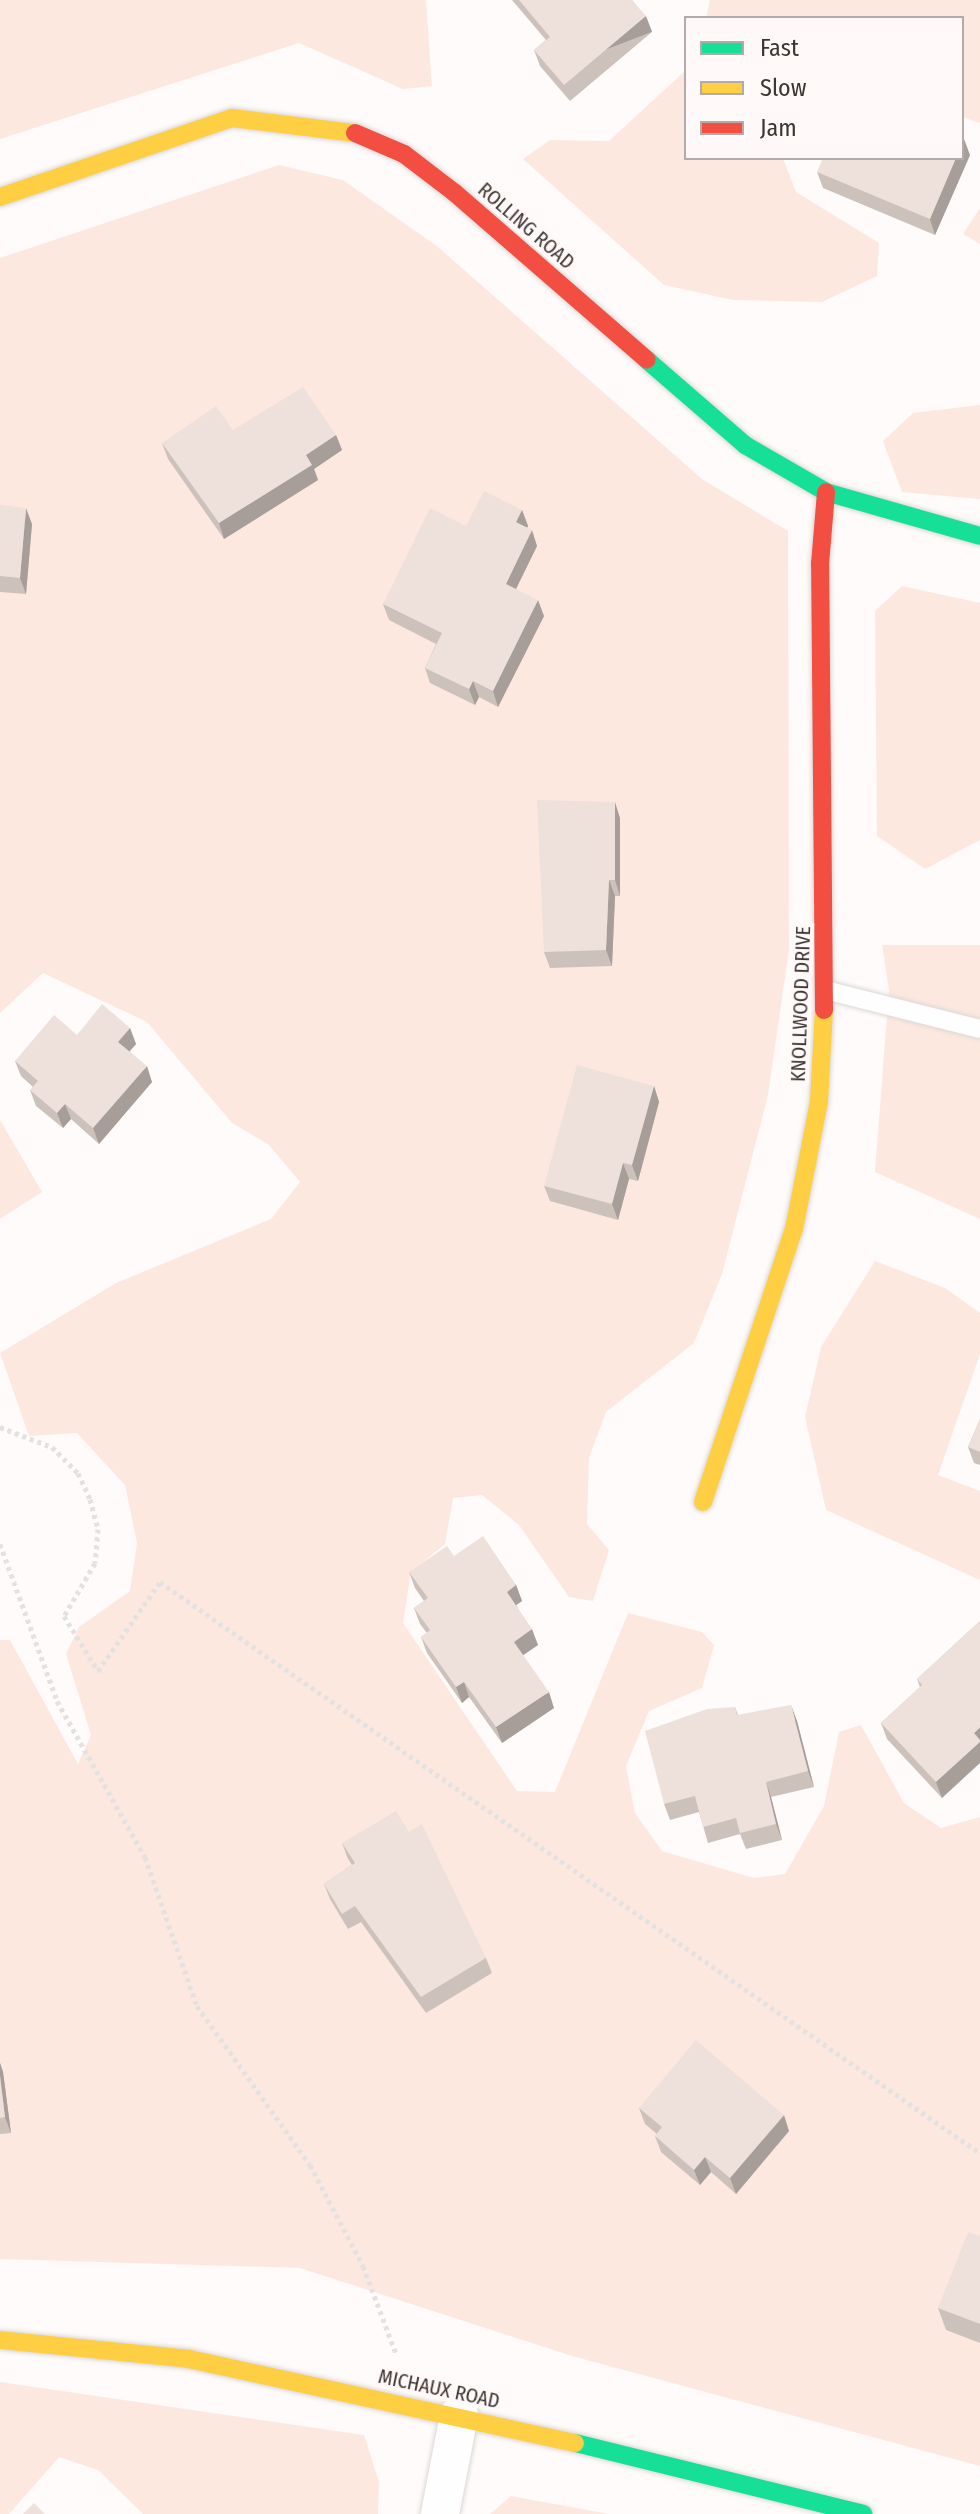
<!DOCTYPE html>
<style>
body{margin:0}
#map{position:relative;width:980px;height:2514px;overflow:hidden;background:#fefbfa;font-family:"Fira Sans Condensed",sans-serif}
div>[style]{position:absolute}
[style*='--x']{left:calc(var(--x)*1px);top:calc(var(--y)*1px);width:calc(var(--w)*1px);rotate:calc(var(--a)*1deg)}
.green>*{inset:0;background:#fde8e0}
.path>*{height:5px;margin-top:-2.5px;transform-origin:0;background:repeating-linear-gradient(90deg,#e3e2e1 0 4px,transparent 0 8px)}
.roads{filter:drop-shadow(0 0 2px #dcd7d5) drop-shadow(0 0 2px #dcd7d5)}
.lane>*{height:18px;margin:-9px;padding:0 9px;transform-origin:9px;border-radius:9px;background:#fffefe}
.street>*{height:38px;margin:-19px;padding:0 19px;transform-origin:19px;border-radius:19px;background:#fffefe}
.fast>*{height:18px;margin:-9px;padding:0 9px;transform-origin:9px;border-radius:9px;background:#16e098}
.slow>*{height:18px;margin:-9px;padding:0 9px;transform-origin:9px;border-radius:9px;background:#ffcf43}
.jam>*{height:18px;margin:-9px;padding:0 9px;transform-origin:9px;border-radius:9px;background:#f24e42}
.wall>*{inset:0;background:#cdc1bc}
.shaded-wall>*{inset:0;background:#a79d99;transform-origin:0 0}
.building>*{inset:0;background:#eee0db}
span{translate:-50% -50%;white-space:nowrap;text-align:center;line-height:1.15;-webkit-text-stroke:8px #fffaf9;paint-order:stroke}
.street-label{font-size:20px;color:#3e3532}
.legend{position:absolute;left:684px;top:16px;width:280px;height:144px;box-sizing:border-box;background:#fffaf9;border:2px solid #b2aba9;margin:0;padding:10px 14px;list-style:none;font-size:24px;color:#3e3532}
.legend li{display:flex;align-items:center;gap:16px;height:40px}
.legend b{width:40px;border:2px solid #b2aba9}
</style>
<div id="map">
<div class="green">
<div style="clip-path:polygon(0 0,426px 0,432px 86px,403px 89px,299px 43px,0 139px)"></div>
<div style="clip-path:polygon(710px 0,980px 0,980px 123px,962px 117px,962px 18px,706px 18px)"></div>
<div style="clip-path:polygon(686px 70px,686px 158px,783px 158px,796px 192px,879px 243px,877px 276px,822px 302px,733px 300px,664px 285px,523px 159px,550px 140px,609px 141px)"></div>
<div style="clip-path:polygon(279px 165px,343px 180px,438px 247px,702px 479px,788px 531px,789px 950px,768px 1095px,722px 1274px,694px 1343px,606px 1412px,589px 1458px,587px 1524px,609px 1550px,593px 1601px,569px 1597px,519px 1525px,482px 1495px,453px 1498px,445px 1544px,411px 1572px,403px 1623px,517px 1791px,555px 1792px,628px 1613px,702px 1632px,714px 1645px,702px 1688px,649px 1711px,626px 1766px,635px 1813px,662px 1851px,754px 1878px,785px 1874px,824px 1806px,839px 1732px,861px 1725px,904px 1803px,941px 1828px,980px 1817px,980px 2466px,572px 2356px,300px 2268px,0 2259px,0 1640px,10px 1640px,78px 1764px,91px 1735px,66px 1654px,79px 1627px,130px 1591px,137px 1543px,125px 1485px,77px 1433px,29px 1436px,0 1353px,116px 1283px,271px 1219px,300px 1182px,269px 1145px,232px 1123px,147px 1022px,43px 973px,0 1013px,0 258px)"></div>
<div style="clip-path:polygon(980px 208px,980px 244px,963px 234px)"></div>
<div style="clip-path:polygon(980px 405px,980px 499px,902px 492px,883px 441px,913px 413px)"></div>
<div style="clip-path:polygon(902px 586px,980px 603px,980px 840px,925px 869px,877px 836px,875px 611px)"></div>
<div style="clip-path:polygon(882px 945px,980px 945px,980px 1219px,875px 1172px,889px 990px)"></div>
<div style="clip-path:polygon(0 1120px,42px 1192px,0 1219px)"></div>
<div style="clip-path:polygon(875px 1261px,945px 1288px,980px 1313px,980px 1354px,938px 1475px,980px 1491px,980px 1580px,826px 1510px,805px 1417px,821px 1347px)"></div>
<div style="clip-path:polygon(0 2382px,364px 2435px,379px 2482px,378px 2514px,143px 2514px,98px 2470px,59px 2457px,9px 2514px,0 2514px)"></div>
<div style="clip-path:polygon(511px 2496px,609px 2514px,490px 2514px)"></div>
</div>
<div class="path">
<div style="--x:0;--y:1427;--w:56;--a:21"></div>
<div style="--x:52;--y:1447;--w:37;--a:45"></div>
<div style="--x:78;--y:1473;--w:29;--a:65"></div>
<div style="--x:90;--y:1499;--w:31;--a:75"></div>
<div style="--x:98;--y:1529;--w:34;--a:95"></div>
<div style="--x:95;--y:1563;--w:61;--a:120.3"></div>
<div style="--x:64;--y:1616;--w:65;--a:58.3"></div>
<div style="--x:98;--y:1671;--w:108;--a:-55.1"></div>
<div style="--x:160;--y:1582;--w:999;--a:34.85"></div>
<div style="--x:0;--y:1544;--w:167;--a:70"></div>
<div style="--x:57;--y:1701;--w:179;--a:60.6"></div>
<div style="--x:145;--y:1857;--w:158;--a:70.8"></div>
<div style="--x:197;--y:2006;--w:195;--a:54.6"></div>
<div style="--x:310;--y:2165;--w:114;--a:62.3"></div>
<div style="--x:363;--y:2266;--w:94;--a:69.4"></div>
</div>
<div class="roads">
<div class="lane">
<div style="--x:825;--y:990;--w:160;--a:14.1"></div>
</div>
<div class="street">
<div style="--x:440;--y:2514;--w:101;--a:-79.1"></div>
</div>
<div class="fast">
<div style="--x:647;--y:360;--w:130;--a:40.9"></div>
<div style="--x:745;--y:445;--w:94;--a:30.1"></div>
<div style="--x:826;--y:492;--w:160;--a:15.9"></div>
<div style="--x:575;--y:2443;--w:297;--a:13.8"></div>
</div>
<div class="slow">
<div style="--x:0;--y:197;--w:245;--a:-18.8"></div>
<div style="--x:232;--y:118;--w:124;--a:7"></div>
<div style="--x:703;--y:1502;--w:288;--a:-71.6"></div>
<div style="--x:794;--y:1229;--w:130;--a:-78.9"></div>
<div style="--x:819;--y:1101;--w:91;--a:-86.9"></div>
<div style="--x:0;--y:2340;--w:190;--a:5.7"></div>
<div style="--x:189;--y:2359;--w:395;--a:12.3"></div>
</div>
<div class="jam">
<div style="--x:355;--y:133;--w:53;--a:23.2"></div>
<div style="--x:404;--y:154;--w:64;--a:37.4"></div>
<div style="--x:455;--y:193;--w:254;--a:41"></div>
<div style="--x:824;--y:1010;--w:446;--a:-90.5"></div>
<div style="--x:820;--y:564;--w:72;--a:-85.2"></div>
</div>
</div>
<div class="wall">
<div style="clip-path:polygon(512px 0,632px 0,652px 32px,570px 101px,540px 66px,534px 50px,546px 40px)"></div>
<div style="clip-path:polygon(970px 155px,935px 235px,823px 188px,817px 172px)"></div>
<div style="clip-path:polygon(233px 430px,336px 435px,342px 450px,314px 469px,318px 480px,224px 539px,168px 459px,162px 443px)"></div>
<div style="clip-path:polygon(0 505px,32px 524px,26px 594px,0 592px)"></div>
<div style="clip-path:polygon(522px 510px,528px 526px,527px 528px,537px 546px,516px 589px,544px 616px,498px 707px,479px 697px,475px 705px,430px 683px,425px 668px,436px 644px,389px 620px,383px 604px,466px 526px)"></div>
<div style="clip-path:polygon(620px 818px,620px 896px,615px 896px,612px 966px,550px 968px,544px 952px)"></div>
<div style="clip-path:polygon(130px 1028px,136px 1044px,129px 1051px,152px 1082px,99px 1144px,71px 1119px,63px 1128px,36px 1106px,30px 1090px,33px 1087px,21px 1076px,15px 1061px,77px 1035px)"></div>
<div style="clip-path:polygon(654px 1086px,659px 1102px,638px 1181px,629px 1179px,618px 1220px,550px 1201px,544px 1186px)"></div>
<div style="clip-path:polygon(980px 1419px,980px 1465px,974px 1463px,968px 1447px)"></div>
<div style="clip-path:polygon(454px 1556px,516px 1585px,522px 1601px,516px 1605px,538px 1645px,523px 1655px,554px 1708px,502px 1743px,469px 1697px,462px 1703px,427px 1653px,421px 1637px,427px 1633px,420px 1624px,414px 1608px,424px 1601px,415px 1588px,409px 1572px)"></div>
<div style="clip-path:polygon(980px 1621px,942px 1798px,887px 1739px,881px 1723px,920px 1687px,917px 1679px)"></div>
<div style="clip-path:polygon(735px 1707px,738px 1715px,797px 1721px,814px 1787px,771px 1797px,782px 1840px,746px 1849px,740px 1834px,708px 1843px,699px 1812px,670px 1820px,664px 1804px)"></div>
<div style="clip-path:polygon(342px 1843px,486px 1958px,492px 1973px,426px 2013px,361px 1922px,348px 1929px,330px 1899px,324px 1884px,352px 1865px,348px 1859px)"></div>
<div style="clip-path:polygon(0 2063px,3px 2072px,11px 2133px,0 2134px)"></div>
<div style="clip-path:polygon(639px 2108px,789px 2131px,736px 2194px,711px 2172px,700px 2185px,661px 2152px,655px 2136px,657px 2134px,645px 2124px)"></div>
<div style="clip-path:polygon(980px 2236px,980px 2343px,946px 2330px,938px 2308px)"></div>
</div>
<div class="shaded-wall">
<div style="left:646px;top:16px;width:17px;height:107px;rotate:69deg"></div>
<div style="clip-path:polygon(964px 139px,970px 155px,935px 235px,930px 219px,956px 158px,962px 158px,962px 144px)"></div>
<div style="clip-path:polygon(336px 435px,342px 450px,314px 469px,318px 480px,224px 539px,219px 523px,306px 455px)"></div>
<div style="clip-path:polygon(26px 508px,32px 524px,26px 594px,20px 578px)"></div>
<div style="clip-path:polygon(522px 510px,528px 526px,521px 538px,516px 522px)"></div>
<div style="clip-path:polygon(532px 530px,537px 546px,511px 599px,506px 584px)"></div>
<div style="clip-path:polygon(538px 600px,544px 616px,498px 707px,493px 691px)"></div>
<div style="clip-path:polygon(473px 681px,479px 697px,475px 705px,469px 689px)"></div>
<div style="clip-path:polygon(615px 802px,620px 818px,620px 896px,615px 880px)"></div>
<div style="clip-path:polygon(609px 880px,615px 896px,612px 966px,606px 950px)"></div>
<div style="clip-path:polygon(130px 1028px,136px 1044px,124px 1058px,118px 1042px)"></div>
<div style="clip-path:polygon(147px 1066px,152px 1082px,99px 1144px,93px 1128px)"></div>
<div style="clip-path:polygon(654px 1086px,659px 1102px,638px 1181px,632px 1165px)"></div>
<div style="clip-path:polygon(65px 1104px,71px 1119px,63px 1128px,57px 1113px)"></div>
<div style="clip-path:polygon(623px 1163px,629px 1179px,618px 1220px,612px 1204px)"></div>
<div style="clip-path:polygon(516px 1585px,522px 1601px,512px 1608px,507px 1592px)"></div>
<div style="clip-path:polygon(532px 1629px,538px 1645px,519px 1658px,514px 1642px)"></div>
<div style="clip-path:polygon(464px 1682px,469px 1697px,462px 1703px,456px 1687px)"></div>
<div style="clip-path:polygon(549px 1692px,554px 1708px,502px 1743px,496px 1727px)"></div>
<div style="clip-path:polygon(791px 1705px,797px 1721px,814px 1787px,808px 1771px)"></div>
<div style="clip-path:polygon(980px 1727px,980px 1763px,942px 1798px,936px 1782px,974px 1733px)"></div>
<div style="clip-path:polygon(766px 1782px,771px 1797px,782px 1840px,776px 1824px)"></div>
<div style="clip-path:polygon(0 2063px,3px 2072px,11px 2133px,5px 2117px,0 2076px)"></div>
<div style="clip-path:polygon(784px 2115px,789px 2131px,736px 2194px,730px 2178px)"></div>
<div style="clip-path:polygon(705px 2157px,711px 2172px,700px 2185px,694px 2170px)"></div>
</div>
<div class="building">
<div style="clip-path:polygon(519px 0,632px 0,646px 16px,564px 85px,534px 50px,550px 37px)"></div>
<div style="clip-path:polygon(823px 158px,956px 158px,930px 219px,817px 172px)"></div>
<div style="clip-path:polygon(303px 387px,336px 435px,306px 455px,312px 465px,219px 523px,162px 443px,216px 406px,233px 430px)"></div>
<div style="clip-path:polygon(484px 491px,522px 510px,516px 522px,532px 530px,506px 584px,538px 600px,493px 691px,473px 681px,469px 689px,425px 668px,442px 633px,383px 604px,430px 508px,466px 526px)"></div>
<div style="clip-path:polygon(0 505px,26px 508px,20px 578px,0 576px)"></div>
<div style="clip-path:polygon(537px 800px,615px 802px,615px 880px,609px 880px,606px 950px,544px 952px)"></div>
<div style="clip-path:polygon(102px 1004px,130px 1028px,118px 1042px,147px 1066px,93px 1128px,65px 1104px,57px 1113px,30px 1090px,38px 1081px,15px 1061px,54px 1015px,77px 1035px)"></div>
<div style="clip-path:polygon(577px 1065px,654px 1086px,632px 1165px,623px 1163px,612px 1204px,544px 1186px)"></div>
<div style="clip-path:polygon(980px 1419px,980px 1452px,968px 1447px)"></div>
<div style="clip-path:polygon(483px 1536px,516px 1585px,507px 1592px,532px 1629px,514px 1642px,549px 1692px,496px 1727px,464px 1682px,456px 1687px,421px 1637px,430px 1630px,414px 1608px,428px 1598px,409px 1572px,447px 1546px,454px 1556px)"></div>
<div style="clip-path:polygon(980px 1621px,980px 1727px,974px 1733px,980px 1740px,980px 1742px,936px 1782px,881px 1723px,922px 1685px,917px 1679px)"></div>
<div style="clip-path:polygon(791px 1705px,808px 1771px,766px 1782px,776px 1824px,740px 1833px,736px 1818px,703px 1827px,695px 1796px,664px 1804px,645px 1731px,707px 1709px,735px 1707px,737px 1715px)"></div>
<div style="clip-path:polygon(396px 1811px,409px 1832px,422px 1824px,486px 1958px,421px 1997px,355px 1906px,342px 1914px,324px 1884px,355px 1863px,342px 1843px)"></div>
<div style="clip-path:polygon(696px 2040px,784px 2115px,730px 2178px,705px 2157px,694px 2170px,655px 2136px,662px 2127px,639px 2108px)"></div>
<div style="clip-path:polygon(0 2076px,5px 2117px,0 2118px)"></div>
<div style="clip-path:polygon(968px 2232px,980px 2236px,980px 2324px,938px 2308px)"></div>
<div style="clip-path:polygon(34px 2503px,45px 2514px,23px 2514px)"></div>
</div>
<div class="street-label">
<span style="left:526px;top:226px;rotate:41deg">ROLLING ROAD</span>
<span style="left:801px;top:1004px;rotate:-88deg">KNOLLWOOD DRIVE</span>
<span style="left:439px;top:2389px;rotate:12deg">MICHAUX ROAD</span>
</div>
<ul class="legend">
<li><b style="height:10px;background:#16e098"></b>Fast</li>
<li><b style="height:10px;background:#ffcf43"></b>Slow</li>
<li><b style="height:10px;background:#f24e42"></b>Jam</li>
</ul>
</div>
